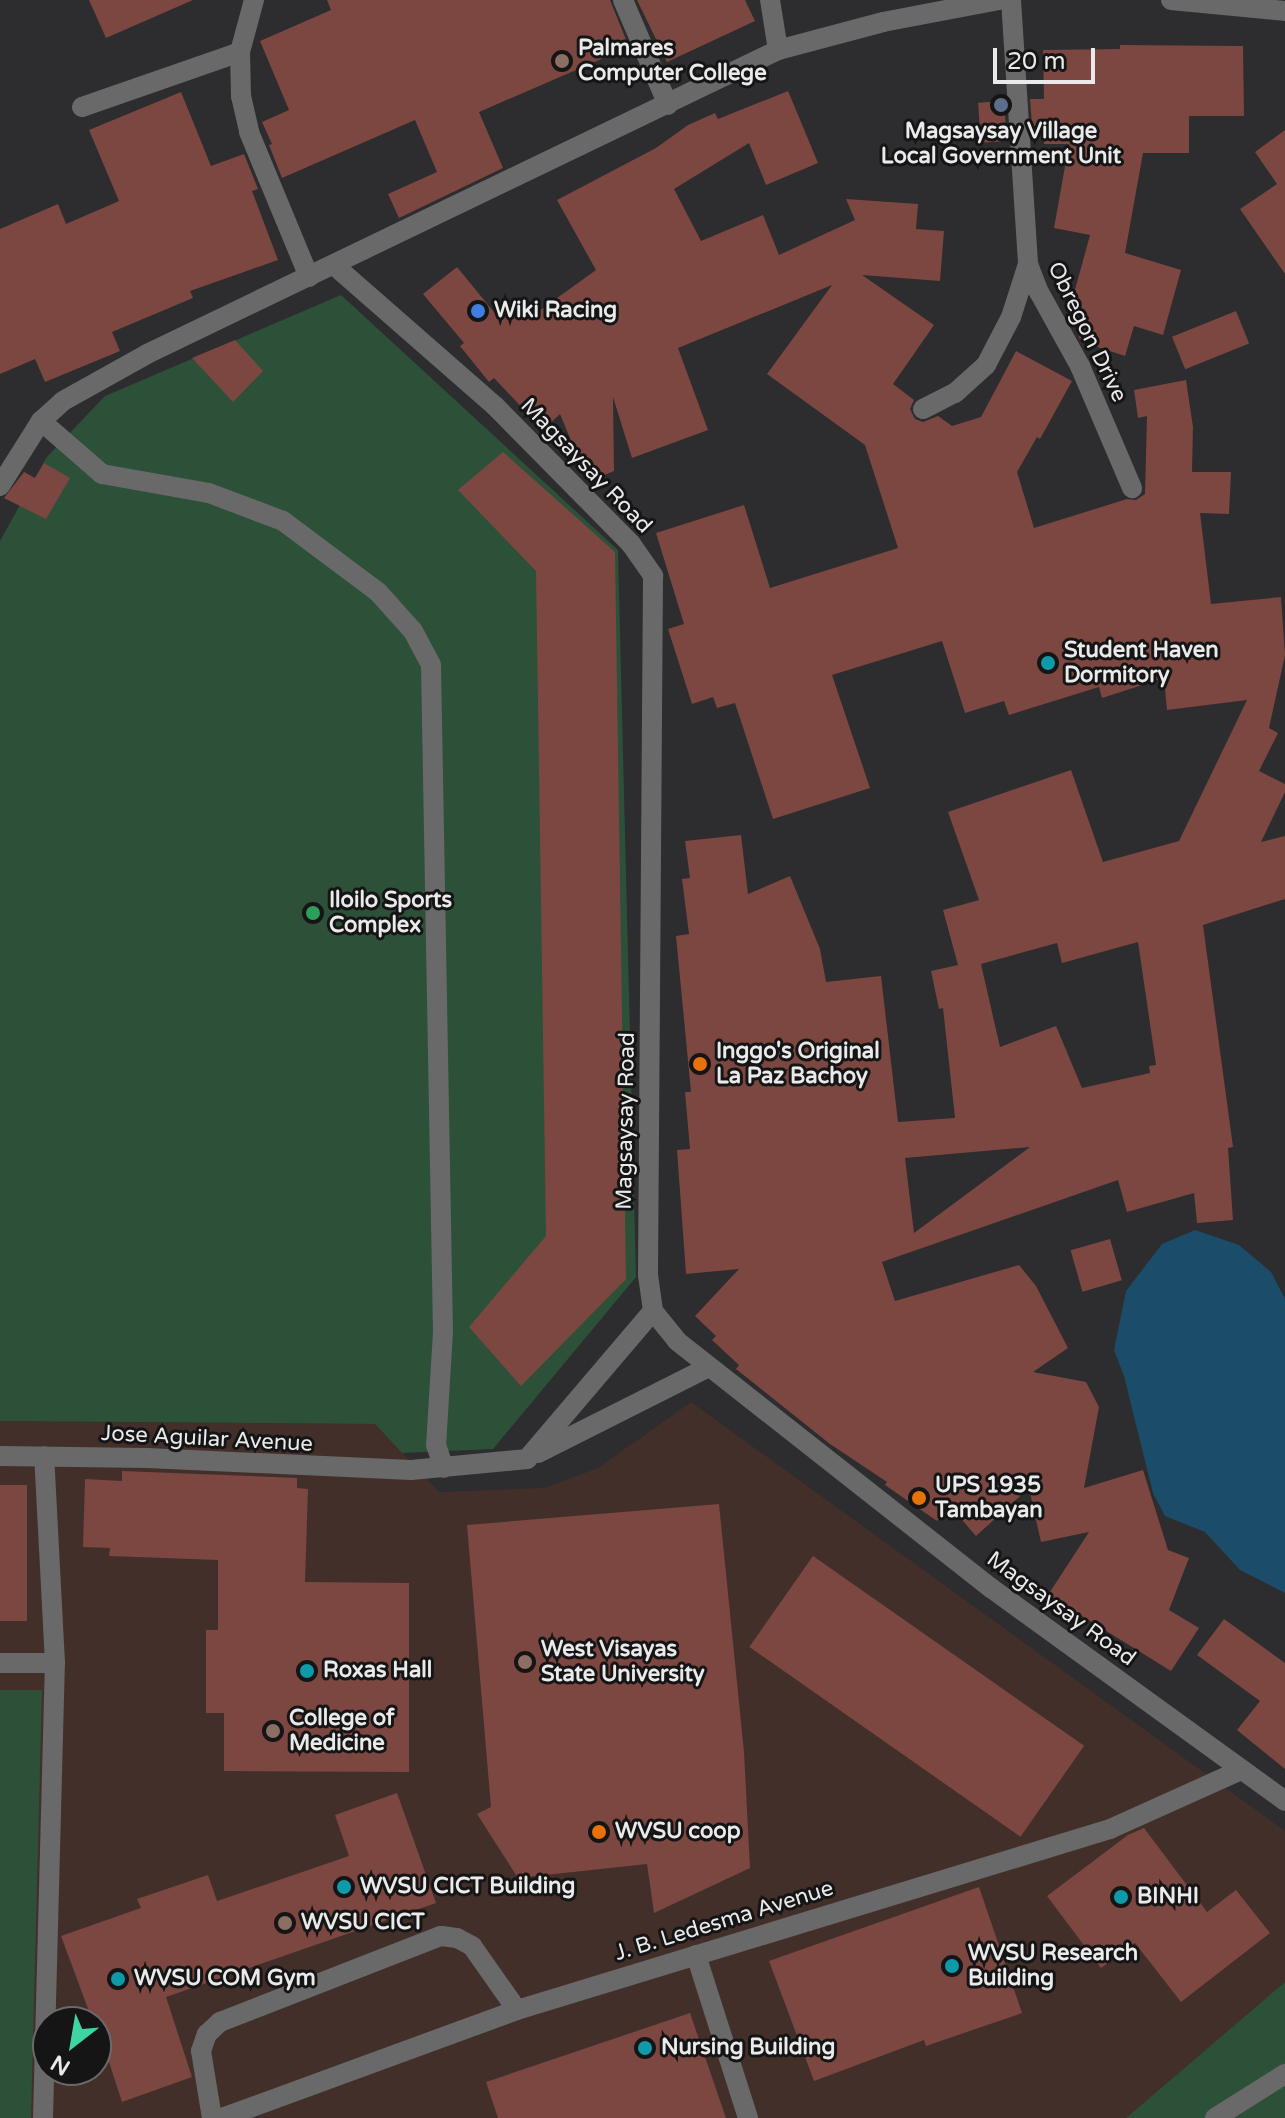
<!DOCTYPE html>
<style>
body{margin:0}
#map{position:relative;width:1285px;height:2118px;overflow:hidden;background:#2d2c2e;font-family:"Varela Round",sans-serif}
div>[style]{position:absolute}
[style*='--x']{left:calc(var(--x)*1px);top:calc(var(--y)*1px);width:calc(var(--w)*1px);rotate:calc(var(--a)*1deg)}
.education>*{inset:0;background:#422f29}
.green>*{inset:0;background:#2d5039}
.water>*{inset:0;background:#1b4d6a}
.building>*{inset:0;background:#7b4740;transform-origin:0 0}
.minor>*{height:20px;margin:-10px;padding:0 10px;transform-origin:10px;border-radius:10px;background:#686968}
.dots>*{width:22px;height:22px;translate:-50% -50%;box-sizing:border-box;border:4px solid #151516;border-radius:50%}
span{translate:-50% -50%;white-space:nowrap;text-align:center;line-height:1.15;-webkit-text-stroke:6px #151516;paint-order:stroke}
.poi-label{font-size:22px;color:#eaeaeb;font-weight:700}
.left{translate:0 -50%;text-align:left}
.street-label{font-size:22px;color:#eaeaeb}
.north{position:absolute;left:32px;top:2006px;width:80px;height:80px;box-sizing:border-box;background:#151516;border:2px solid #6a6a6b;border-radius:50%;rotate:211deg;font-size:22px;font-weight:700;line-height:32px;text-align:center;color:#eaeaeb}
.north::after{content:'';display:block;margin:auto;width:28px;height:36px;background:#3ed4a3;clip-path:polygon(50% 0,100% 100%,50% 72%,0 100%)}
.scale{position:absolute;left:993px;top:48px;width:102px;height:36px;box-sizing:border-box;border:4px solid #eaeaeb;border-top:0;padding-left:10px;font-size:24px;line-height:28px;white-space:nowrap;color:#eaeaeb;-webkit-text-stroke:6px #151516;paint-order:stroke}
</style>
<div id="map">
<div class="education">
<div style="clip-path:polygon(evenodd,691px 1402px,1285px 1831px,1285px 1982px,1126px 2118px,0 2118px,0 1421px,375px 1424px,439px 1492px,544px 1488px,598px 1468px,691px 1402px,48px 2022px,96px 2022px,96px 2070px,48px 2070px,48px 2022px)"></div>
</div>
<div class="green">
<div style="clip-path:polygon(341px 295px,618px 550px,636px 1277px,493px 1449px,402px 1453px,375px 1424px,0 1421px,0 541px,46px 458px,105px 396px)"></div>
<div style="clip-path:polygon(0 1690px,42px 1690px,31px 2118px,0 2118px)"></div>
<div style="clip-path:polygon(1285px 1982px,1285px 2118px,1126px 2118px)"></div>
</div>
<div class="water">
<div style="clip-path:polygon(1195px 1230px,1239px 1245px,1271px 1272px,1285px 1299px,1285px 1593px,1240px 1570px,1205px 1532px,1165px 1516px,1153px 1493px,1124px 1376px,1114px 1350px,1126px 1291px,1162px 1244px)"></div>
</div>
<div class="building">
<div style="clip-path:polygon(89px 0,193px 0,106px 38px)"></div>
<div style="clip-path:polygon(327px 0,610px 0,629px 47px,479px 112px,503px 168px,399px 218px,388px 194px,437px 172px,415px 120px,282px 178px,269px 145px,272px 144px,262px 122px,289px 110px,260px 41px,331px 10px)"></div>
<div style="clip-path:polygon(637px 0,745px 0,755px 21px,667px 62px)"></div>
<div style="clip-path:polygon(1120px 45px,1243px 46px,1244px 116px,1189px 116px,1189px 153px,1143px 153px,1125px 253px,1181px 270px,1163px 335px,1134px 326px,1125px 356px,1082px 342px,1076px 332px,1082px 311px,1070px 308px,1090px 235px,1054px 228px,1069px 144px,1044px 144px,1044px 138px,1033px 139px,1030px 99px,1044px 99px,1043px 50px,1120px 49px)"></div>
<div style="clip-path:polygon(evenodd,788px 91px,818px 163px,766px 185px,749px 143px,674px 189px,701px 241px,763px 215px,779px 255px,855px 220px,846px 199px,918px 204px,916px 229px,944px 231px,940px 281px,862px 275px,934px 325px,893px 384px,914px 400px,910px 409px,915px 419px,923px 422px,938px 416px,952px 426px,981px 417px,1016px 351px,1072px 381px,1040px 439px,1037px 437px,1017px 472px,1034px 528px,1127px 499px,1136px 500px,1145px 494px,1147px 416px,1138px 418px,1134px 390px,1186px 380px,1193px 427px,1192px 472px,1231px 472px,1229px 514px,1200px 513px,1211px 604px,1281px 597px,1285px 655px,1269px 728px,1278px 733px,1259px 771px,1285px 784px,1285px 792px,1261px 842px,1285px 836px,1285px 899px,1203px 925px,1233px 1147px,1228px 1148px,1233px 1220px,1197px 1223px,1194px 1193px,1127px 1212px,1118px 1180px,882px 1262px,895px 1301px,1019px 1265px,1036px 1286px,1068px 1348px,1033px 1372px,1086px 1382px,1099px 1407px,1084px 1488px,1143px 1470px,1168px 1550px,1189px 1558px,1169px 1610px,1199px 1628px,1171px 1671px,1048px 1595px,1089px 1532px,1041px 1542px,1029px 1488px,976px 1536px,949px 1505px,937px 1521px,885px 1485px,887px 1482px,830px 1444px,736px 1369px,739px 1365px,712px 1340px,716px 1336px,695px 1316px,739px 1269px,686px 1274px,677px 1150px,690px 1149px,685px 1092px,691px 1092px,676px 936px,689px 934px,682px 879px,690px 878px,685px 841px,741px 835px,748px 894px,790px 876px,820px 949px,826px 982px,881px 976px,898px 1122px,955px 1118px,943px 1008px,939px 1009px,931px 971px,958px 965px,943px 910px,979px 900px,948px 812px,1071px 770px,1103px 862px,1179px 841px,1247px 700px,1167px 710px,1164px 678px,1102px 698px,1099px 687px,1009px 715px,1004px 701px,965px 713px,942px 641px,832px 675px,870px 788px,773px 819px,735px 703px,717px 708px,713px 697px,692px 704px,668px 629px,684px 624px,656px 533px,744px 505px,770px 588px,898px 548px,865px 445px,767px 374px,832px 285px,678px 348px,708px 430px,632px 458px,613px 397px,614px 471px,588px 482px,560px 414px,543px 430px,494px 378px,489px 382px,460px 346px,464px 343px,423px 294px,457px 267px,498px 317px,513px 305px,525px 321px,596px 270px,557px 200px,656px 148px,688px 125px,715px 113px,718px 119px,788px 91px,1138px 942px,1156px 1065px,1149px 1066px,1150px 1073px,1082px 1088px,1056px 1026px,1000px 1047px,981px 964px,1057px 943px,1062px 963px,1138px 942px,788px 91px,1030px 1147px,914px 1233px,905px 1158px,1030px 1147px)"></div>
<div style="clip-path:polygon(181px 92px,211px 166px,244px 154px,258px 189px,252px 191px,278px 260px,190px 291px,193px 298px,112px 332px,120px 351px,45px 382px,35px 359px,0 374px,0 229px,58px 204px,66px 224px,119px 201px,89px 130px)"></div>
<div style="left:1004px;top:101px;width:40px;height:26px;rotate:86deg"></div>
<div style="clip-path:polygon(1285px 130px,1285px 274px,1240px 209px,1277px 184px,1255px 152px)"></div>
<div style="left:1236px;top:311px;width:35px;height:69px;rotate:68deg"></div>
<div style="clip-path:polygon(235px 340px,263px 371px,233px 402px,192px 358px)"></div>
<div style="clip-path:polygon(503px 452px,615px 552px,626px 1279px,521px 1386px,469px 1327px,546px 1236px,536px 571px,458px 490px)"></div>
<div style="clip-path:polygon(44px 463px,70px 478px,46px 519px,4px 498px,24px 472px,35px 478px)"></div>
<div style="left:1110px;top:1239px;width:43px;height:41px;rotate:74deg"></div>
<div style="clip-path:polygon(122px 1471px,297px 1478px,297px 1488px,308px 1489px,305px 1582px,409px 1583px,409px 1772px,224px 1771px,224px 1713px,206px 1713px,206px 1630px,218px 1630px,218px 1560px,109px 1556px,110px 1548px,83px 1547px,85px 1479px,122px 1481px)"></div>
<div style="left:0;top:1485px;width:27px;height:136px"></div>
<div style="clip-path:polygon(719px 1504px,744px 1752px,750px 1868px,654px 1913px,647px 1864px,518px 1878px,477px 1814px,491px 1807px,467px 1525px)"></div>
<div style="left:813px;top:1556px;width:331px;height:111px;rotate:35deg"></div>
<div style="clip-path:polygon(1224px 1619px,1285px 1663px,1285px 1769px,1237px 1730px,1260px 1701px,1197px 1655px)"></div>
<div style="clip-path:polygon(397px 1793px,436px 1903px,166px 1997px,192px 2077px,122px 2102px,96px 2022px,93px 2022px,61px 1936px,141px 1908px,137px 1899px,208px 1875px,217px 1901px,349px 1856px,335px 1815px)"></div>
<div style="clip-path:polygon(1144px 1828px,1207px 1912px,1236px 1890px,1270px 1933px,1181px 2002px,1135px 1943px,1101px 1968px,1047px 1896px,1128px 1835px)"></div>
<div style="clip-path:polygon(979px 1887px,1022px 2013px,926px 2046px,924px 2040px,814px 2081px,769px 1961px)"></div>
<div style="clip-path:polygon(690px 2013px,726px 2118px,498px 2118px,486px 2082px)"></div>
</div>
<div class="minor">
<div style="--x:254;--y:0;--w:54;--a:105.1"></div>
<div style="--x:240;--y:52;--w:44;--a:88.7"></div>
<div style="--x:241;--y:96;--w:37;--a:77"></div>
<div style="--x:249;--y:132;--w:157;--a:67.5"></div>
<div style="--x:623;--y:0;--w:114;--a:66.8"></div>
<div style="--x:770;--y:0;--w:51;--a:80.9"></div>
<div style="--x:1011;--y:0;--w:265;--a:86.3"></div>
<div style="--x:1028;--y:264;--w:30;--a:69"></div>
<div style="--x:1039;--y:292;--w:85;--a:61"></div>
<div style="--x:1080;--y:366;--w:133;--a:66.9"></div>
<div style="--x:1171;--y:0;--w:115;--a:5.5"></div>
<div style="--x:82;--y:107;--w:167;--a:-19.2"></div>
<div style="--x:335;--y:266;--w:213;--a:41.2"></div>
<div style="--x:495;--y:406;--w:194;--a:45.4"></div>
<div style="--x:631;--y:544;--w:39;--a:55"></div>
<div style="--x:653;--y:576;--w:699;--a:90.41"></div>
<div style="--x:648;--y:1275;--w:36;--a:82"></div>
<div style="--x:653;--y:1311;--w:38;--a:51"></div>
<div style="--x:677;--y:1341;--w:400;--a:38.2"></div>
<div style="--x:991;--y:1588;--w:363;--a:35.9"></div>
<div style="--x:923;--y:409;--w:36;--a:-27"></div>
<div style="--x:955;--y:393;--w:42;--a:-42.1"></div>
<div style="--x:986;--y:365;--w:54;--a:-62.5"></div>
<div style="--x:1011;--y:317;--w:56;--a:-72.2"></div>
<div style="--x:41;--y:421;--w:81;--a:41"></div>
<div style="--x:102;--y:474;--w:109;--a:10.1"></div>
<div style="--x:209;--y:493;--w:79;--a:20.7"></div>
<div style="--x:283;--y:521;--w:119;--a:36.8"></div>
<div style="--x:378;--y:592;--w:52;--a:48.1"></div>
<div style="--x:413;--y:631;--w:38;--a:62"></div>
<div style="--x:431;--y:665;--w:667;--a:88.97"></div>
<div style="--x:443;--y:1332;--w:113;--a:93.5"></div>
<div style="--x:436;--y:1445;--w:24;--a:71"></div>
<div style="--x:0;--y:486;--w:77;--a:-57.8"></div>
<div style="--x:41;--y:421;--w:30;--a:-42"></div>
<div style="--x:63;--y:401;--w:96;--a:-29.2"></div>
<div style="--x:147;--y:354;--w:700;--a:-25.72"></div>
<div style="--x:778;--y:50;--w:109;--a:-14.9"></div>
<div style="--x:883;--y:22;--w:117;--a:-10.8"></div>
<div style="--x:538;--y:1453;--w:191;--a:-26.7"></div>
<div style="--x:0;--y:1456;--w:147;--a:0.8"></div>
<div style="--x:147;--y:1458;--w:264;--a:2.6"></div>
<div style="--x:411;--y:1470;--w:117;--a:-5.4"></div>
<div style="--x:527;--y:1459;--w:194;--a:-49.6"></div>
<div style="--x:0;--y:1663;--w:55;--a:0"></div>
<div style="--x:696;--y:1955;--w:171;--a:72.3"></div>
<div style="--x:43;--y:2118;--w:455;--a:-88.5"></div>
<div style="--x:55;--y:1663;--w:207;--a:-93"></div>
<div style="--x:212;--y:2118;--w:68;--a:-99.3"></div>
<div style="--x:201;--y:2051;--w:18;--a:-71"></div>
<div style="--x:207;--y:2034;--w:18;--a:-43"></div>
<div style="--x:220;--y:2022;--w:237;--a:-21.3"></div>
<div style="--x:441;--y:1936;--w:16;--a:7"></div>
<div style="--x:457;--y:1938;--w:17;--a:28"></div>
<div style="--x:472;--y:1946;--w:78;--a:54.9"></div>
<div style="--x:222;--y:2118;--w:314;--a:-20.1"></div>
<div style="--x:517;--y:2010;--w:620;--a:-16.97"></div>
<div style="--x:1110;--y:1829;--w:144;--a:-24.2"></div>
<div style="--x:1215;--y:2118;--w:83;--a:-32.2"></div>
</div>
<div class="dots">
<div style="left:562px;top:61px;background:#8d6e63"></div>
<div style="left:1001px;top:105px;background:#5c6f8a"></div>
<div style="left:478px;top:311px;background:#3f7fe0"></div>
<div style="left:1048px;top:663px;background:#0f9aa8"></div>
<div style="left:313px;top:913px;background:#2e9e5b"></div>
<div style="left:700px;top:1064px;background:#e8710a"></div>
<div style="left:919px;top:1498px;background:#e8710a"></div>
<div style="left:525px;top:1662px;background:#8d6e63"></div>
<div style="left:307px;top:1671px;background:#0f9aa8"></div>
<div style="left:273px;top:1731px;background:#8d6e63"></div>
<div style="left:599px;top:1832px;background:#e8710a"></div>
<div style="left:344px;top:1887px;background:#0f9aa8"></div>
<div style="left:1121px;top:1897px;background:#0f9aa8"></div>
<div style="left:285px;top:1923px;background:#8d6e63"></div>
<div style="left:952px;top:1966px;background:#0f9aa8"></div>
<div style="left:118px;top:1979px;background:#0f9aa8"></div>
<div style="left:645px;top:2048px;background:#0f9aa8"></div>
</div>
<div class="poi-label">
<span class="left" style="left:578px;top:61px">Palmares<br>Computer College</span>
<span style="left:1001px;top:144px">Magsaysay Village<br>Local Government Unit</span>
<span class="left" style="left:494px;top:311px">Wiki Racing</span>
<span class="left" style="left:1064px;top:663px">Student Haven<br>Dormitory</span>
<span class="left" style="left:329px;top:913px">Iloilo Sports<br>Complex</span>
<span class="left" style="left:716px;top:1064px">Inggo's Original<br>La Paz Bachoy</span>
<span class="left" style="left:935px;top:1498px">UPS 1935<br>Tambayan</span>
<span class="left" style="left:541px;top:1662px">West Visayas<br>State University</span>
<span class="left" style="left:323px;top:1671px">Roxas Hall</span>
<span class="left" style="left:289px;top:1731px">College of<br>Medicine</span>
<span class="left" style="left:615px;top:1832px">WVSU coop</span>
<span class="left" style="left:360px;top:1887px">WVSU CICT Building</span>
<span class="left" style="left:1137px;top:1897px">BINHI</span>
<span class="left" style="left:301px;top:1923px">WVSU CICT</span>
<span class="left" style="left:968px;top:1966px">WVSU Research<br>Building</span>
<span class="left" style="left:134px;top:1979px">WVSU COM Gym</span>
<span class="left" style="left:661px;top:2048px">Nursing Building</span>
</div>
<div class="street-label">
<span style="left:1087px;top:332px;rotate:64deg">Obregon Drive</span>
<span style="left:586px;top:466px;rotate:46deg">Magsaysay Road</span>
<span style="left:626px;top:1121px;rotate:-89deg">Magsaysay Road</span>
<span style="left:207px;top:1439px;rotate:3deg">Jose Aguilar Avenue</span>
<span style="left:1061px;top:1609px;rotate:36deg">Magsaysay Road</span>
<span style="left:724px;top:1921px;rotate:-17deg">J. B. Ledesma Avenue</span>
</div>
<div class="north">N</div>
<div class="scale">20 m</div>
</div>
